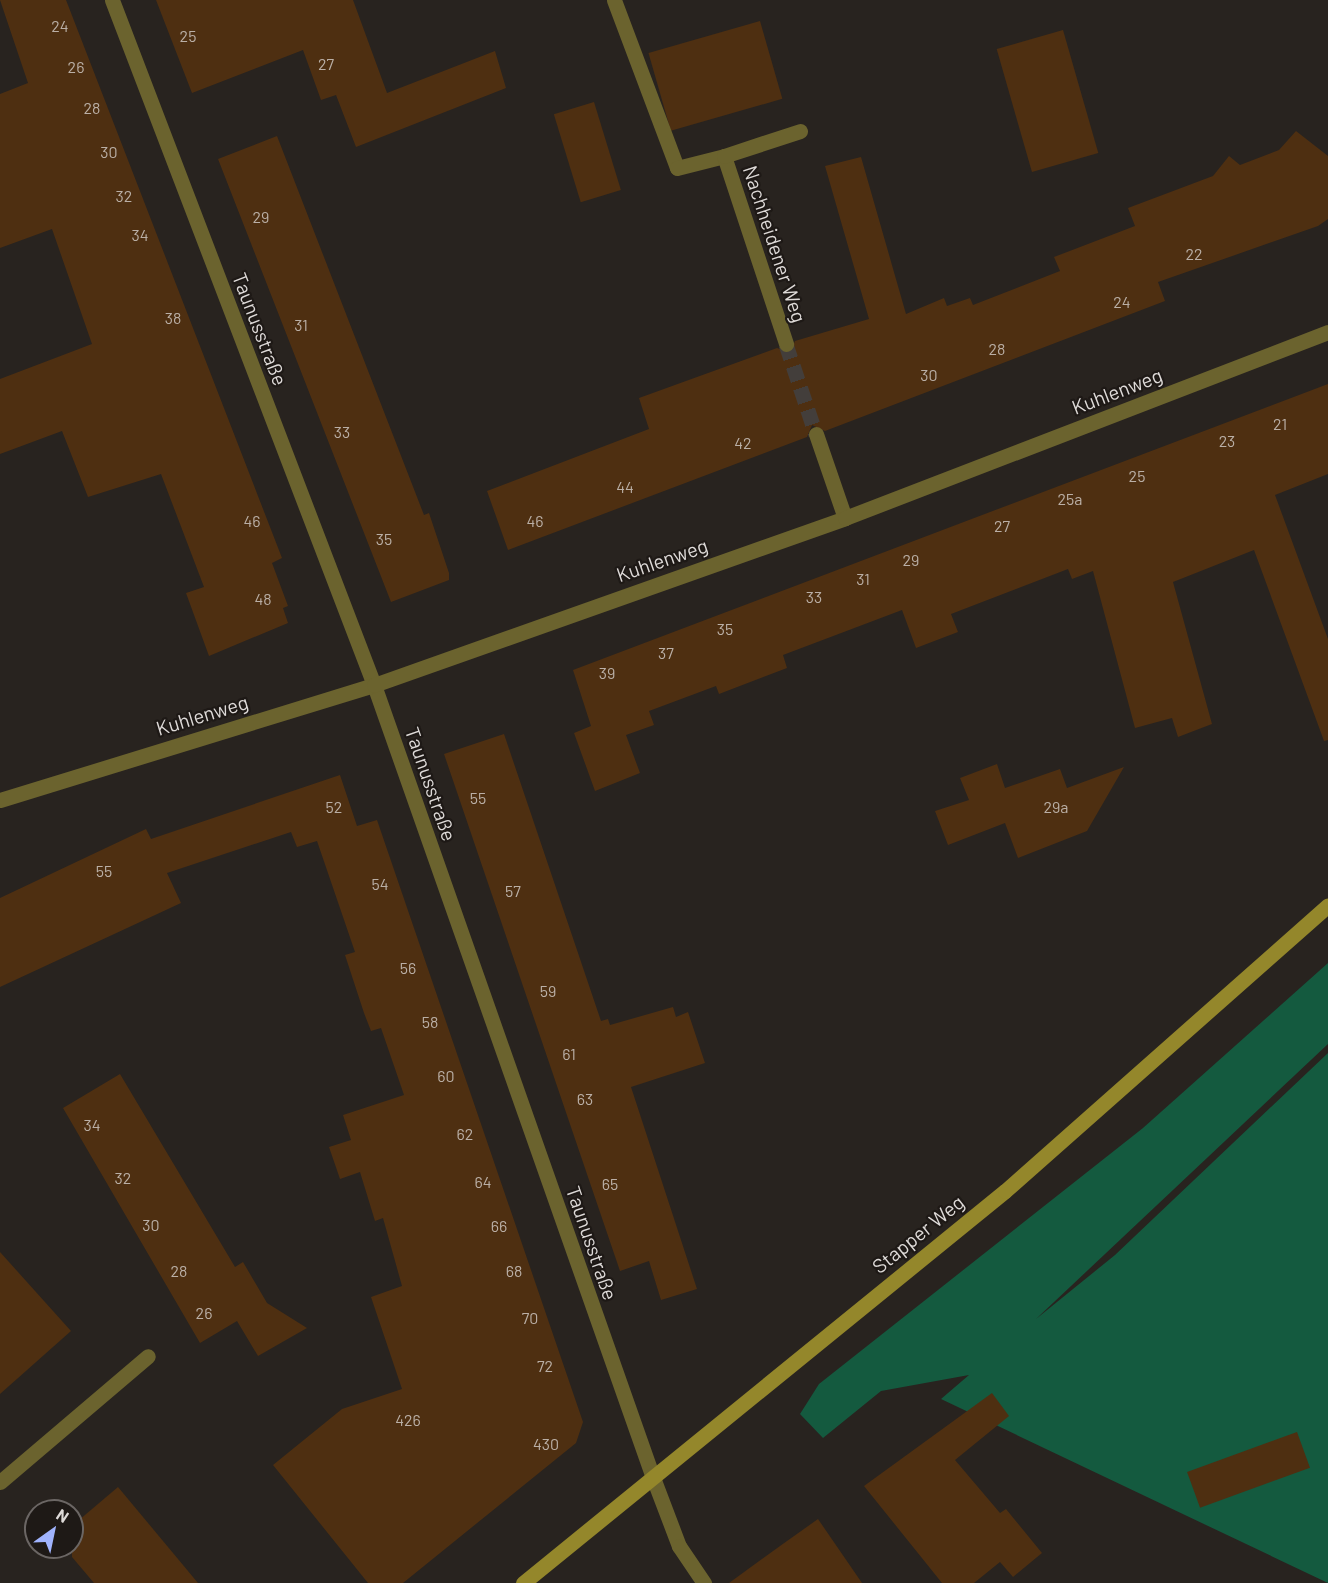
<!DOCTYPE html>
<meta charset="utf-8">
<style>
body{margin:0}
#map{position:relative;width:1328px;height:1583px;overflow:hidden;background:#28231f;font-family:Barlow,sans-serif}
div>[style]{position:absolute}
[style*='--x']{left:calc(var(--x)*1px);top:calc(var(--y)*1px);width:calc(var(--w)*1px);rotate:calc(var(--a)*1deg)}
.green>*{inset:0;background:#145a3f}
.building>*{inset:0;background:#4e2f11;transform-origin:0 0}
.street-tunnel>*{height:15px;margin-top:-7.5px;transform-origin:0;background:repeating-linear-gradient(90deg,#433e3b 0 15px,transparent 0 23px)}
.street>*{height:15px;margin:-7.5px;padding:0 7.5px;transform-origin:7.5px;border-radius:7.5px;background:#6b632e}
.secondary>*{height:15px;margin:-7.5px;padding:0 7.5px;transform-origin:7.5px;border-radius:7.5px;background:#94872b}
span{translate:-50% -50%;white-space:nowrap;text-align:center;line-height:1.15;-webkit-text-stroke:4.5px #1e1916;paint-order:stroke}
.number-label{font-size:16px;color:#baafa6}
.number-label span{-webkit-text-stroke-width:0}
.street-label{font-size:20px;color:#dedad8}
.north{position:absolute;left:24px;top:1499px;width:60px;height:60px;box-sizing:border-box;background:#1e1916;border:2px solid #6b6664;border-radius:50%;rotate:33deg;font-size:16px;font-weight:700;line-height:24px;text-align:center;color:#dedad8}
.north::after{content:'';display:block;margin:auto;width:21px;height:27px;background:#a0b3fd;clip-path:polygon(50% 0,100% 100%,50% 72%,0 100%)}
</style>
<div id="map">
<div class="green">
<div style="clip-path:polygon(1328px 963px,1328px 1044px,1036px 1319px,1115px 1255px,1328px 1053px,1328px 1583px,941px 1399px,969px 1375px,881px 1391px,823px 1438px,800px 1414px,819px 1384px,1143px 1128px)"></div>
</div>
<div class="building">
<div style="clip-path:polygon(0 0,66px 0,282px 558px,272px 563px,288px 606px,283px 608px,288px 623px,209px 656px,186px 593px,204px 587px,161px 474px,88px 497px,62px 431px,0 454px,0 379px,92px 344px,52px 229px,0 248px,0 94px,28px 83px)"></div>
<div style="clip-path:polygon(156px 0,353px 0,387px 93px,495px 51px,506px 88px,356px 147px,336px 95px,321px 100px,303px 50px,192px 93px)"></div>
<div style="left:760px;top:21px;width:81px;height:116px;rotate:74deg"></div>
<div style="left:1063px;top:30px;width:128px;height:69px;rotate:74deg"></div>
<div style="left:594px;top:102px;width:92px;height:42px;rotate:73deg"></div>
<div style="clip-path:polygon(1296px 131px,1328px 156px,1328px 219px,1318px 226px,1158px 282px,1165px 301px,825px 431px,812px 425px,807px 437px,508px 550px,487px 491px,649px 429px,639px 398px,777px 348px,790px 353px,795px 341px,869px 319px,825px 166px,861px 157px,906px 314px,944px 298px,947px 306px,970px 298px,973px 305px,1060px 271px,1054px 257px,1135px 226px,1128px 208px,1213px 176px,1229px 156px,1240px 165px,1279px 150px)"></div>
<div style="clip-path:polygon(277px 136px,424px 515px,429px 513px,449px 573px,449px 580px,391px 602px,218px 159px)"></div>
<div style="clip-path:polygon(1328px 384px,1328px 474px,1275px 495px,1328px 639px,1328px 740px,1324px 741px,1254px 550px,1173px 582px,1212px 724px,1178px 737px,1172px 718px,1135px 728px,1093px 571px,1072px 579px,1068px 569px,951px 614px,958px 632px,916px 648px,902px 610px,783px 655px,787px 668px,719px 694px,716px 686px,649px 711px,654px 725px,626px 735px,640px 773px,595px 791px,574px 733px,591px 726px,573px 670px)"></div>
<div style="clip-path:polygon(504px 734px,601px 1021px,608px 1019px,610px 1025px,673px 1007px,676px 1017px,688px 1012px,705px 1063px,631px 1087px,697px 1289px,661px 1300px,649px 1261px,620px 1271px,444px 754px)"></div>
<div style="clip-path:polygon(997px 764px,1005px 788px,1060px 769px,1067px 788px,1124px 767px,1087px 831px,1018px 858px,1005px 823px,948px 845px,935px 811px,969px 800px,960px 778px)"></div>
<div style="clip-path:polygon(340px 775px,357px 826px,377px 820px,583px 1422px,576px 1443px,403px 1583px,368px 1583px,273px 1465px,342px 1409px,402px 1389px,371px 1297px,402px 1286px,383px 1218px,375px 1221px,360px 1172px,340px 1179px,329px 1147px,351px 1140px,343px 1115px,404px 1095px,381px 1028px,371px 1031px,364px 1013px,345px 955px,355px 952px,317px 841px,297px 847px,291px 832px,167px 873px,181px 903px,0 987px,0 898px,146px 829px,151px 839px)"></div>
<div style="clip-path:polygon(120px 1074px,235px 1267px,243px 1262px,267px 1303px,307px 1328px,258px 1356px,237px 1321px,200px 1343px,63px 1108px)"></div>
<div style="clip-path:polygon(0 1252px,71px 1331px,0 1394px)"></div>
<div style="clip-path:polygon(992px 1393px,1009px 1416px,955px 1460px,1000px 1513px,1006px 1509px,1042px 1553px,1013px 1577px,1000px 1562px,974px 1583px,942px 1583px,864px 1486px)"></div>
<div style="left:1297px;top:1432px;width:38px;height:117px;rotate:70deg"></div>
<div style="clip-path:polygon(118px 1487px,198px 1583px,94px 1583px,72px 1557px,72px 1526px)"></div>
<div style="clip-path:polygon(818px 1519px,862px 1583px,729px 1583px,780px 1546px)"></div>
</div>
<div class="street-tunnel">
<div style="--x:786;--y:344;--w:95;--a:71.6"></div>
</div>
<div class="street">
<div style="--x:112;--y:0;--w:733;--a:69.07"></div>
<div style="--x:374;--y:685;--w:837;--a:70.61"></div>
<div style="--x:652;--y:1475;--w:76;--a:69.2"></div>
<div style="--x:679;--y:1546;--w:45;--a:56"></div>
<div style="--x:614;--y:0;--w:179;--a:69.4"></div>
<div style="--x:677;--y:168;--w:49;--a:-14.3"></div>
<div style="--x:724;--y:156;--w:198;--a:71.7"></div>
<div style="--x:724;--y:156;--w:80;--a:-18.2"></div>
<div style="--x:816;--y:434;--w:89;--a:71"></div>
<div style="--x:0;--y:800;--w:391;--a:-17.1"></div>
<div style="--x:374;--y:685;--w:500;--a:-19.5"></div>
<div style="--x:845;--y:518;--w:518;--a:-21.06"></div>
<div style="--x:0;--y:1482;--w:194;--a:-40.4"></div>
</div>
<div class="secondary">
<div style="--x:523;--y:1583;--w:621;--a:-39.12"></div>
<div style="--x:1005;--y:1191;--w:431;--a:-41.5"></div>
</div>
<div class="number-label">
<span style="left:60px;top:26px">24</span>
<span style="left:188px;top:36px">25</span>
<span style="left:326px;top:64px">27</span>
<span style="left:76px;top:67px">26</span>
<span style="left:92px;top:108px">28</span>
<span style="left:109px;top:152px">30</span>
<span style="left:124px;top:196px">32</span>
<span style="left:261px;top:217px">29</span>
<span style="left:140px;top:235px">34</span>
<span style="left:1194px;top:254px">22</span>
<span style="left:1122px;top:302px">24</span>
<span style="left:173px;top:318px">38</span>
<span style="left:301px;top:325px">31</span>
<span style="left:997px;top:349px">28</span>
<span style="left:929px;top:375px">30</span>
<span style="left:1280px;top:424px">21</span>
<span style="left:342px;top:432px">33</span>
<span style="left:1227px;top:441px">23</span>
<span style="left:743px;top:443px">42</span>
<span style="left:1137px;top:476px">25</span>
<span style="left:625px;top:487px">44</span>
<span style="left:1070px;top:499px">25a</span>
<span style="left:252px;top:521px">46</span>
<span style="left:535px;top:521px">46</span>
<span style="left:1002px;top:526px">27</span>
<span style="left:384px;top:539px">35</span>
<span style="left:911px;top:560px">29</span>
<span style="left:863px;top:579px">31</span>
<span style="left:814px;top:597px">33</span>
<span style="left:263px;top:599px">48</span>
<span style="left:725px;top:629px">35</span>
<span style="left:666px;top:653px">37</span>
<span style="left:607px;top:673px">39</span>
<span style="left:478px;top:798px">55</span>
<span style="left:334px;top:807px">52</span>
<span style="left:1056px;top:807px">29a</span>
<span style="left:104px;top:871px">55</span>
<span style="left:380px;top:884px">54</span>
<span style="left:513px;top:891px">57</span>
<span style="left:408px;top:968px">56</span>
<span style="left:548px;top:991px">59</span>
<span style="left:430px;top:1022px">58</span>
<span style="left:569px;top:1054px">61</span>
<span style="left:446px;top:1076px">60</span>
<span style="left:585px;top:1099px">63</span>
<span style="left:92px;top:1125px">34</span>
<span style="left:465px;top:1134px">62</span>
<span style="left:123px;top:1178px">32</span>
<span style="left:483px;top:1182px">64</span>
<span style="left:610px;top:1184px">65</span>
<span style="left:151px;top:1225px">30</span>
<span style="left:499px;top:1226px">66</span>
<span style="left:179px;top:1271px">28</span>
<span style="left:514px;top:1271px">68</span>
<span style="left:204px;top:1313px">26</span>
<span style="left:530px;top:1318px">70</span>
<span style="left:545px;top:1366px">72</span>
<span style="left:408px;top:1420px">426</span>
<span style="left:546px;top:1444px">430</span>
</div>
<div class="street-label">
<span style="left:775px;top:244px;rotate:72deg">Nachheidener Weg</span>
<span style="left:260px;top:329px;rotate:69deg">Taunusstraße</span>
<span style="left:1117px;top:391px;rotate:-21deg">Kuhlenweg</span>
<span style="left:662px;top:560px;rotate:-19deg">Kuhlenweg</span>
<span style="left:202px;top:715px;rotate:-17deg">Kuhlenweg</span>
<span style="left:431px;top:784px;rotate:71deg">Taunusstraße</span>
<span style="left:918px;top:1234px;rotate:-39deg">Stapper Weg</span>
<span style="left:592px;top:1243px;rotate:71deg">Taunusstraße</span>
</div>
<div class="north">N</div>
</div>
